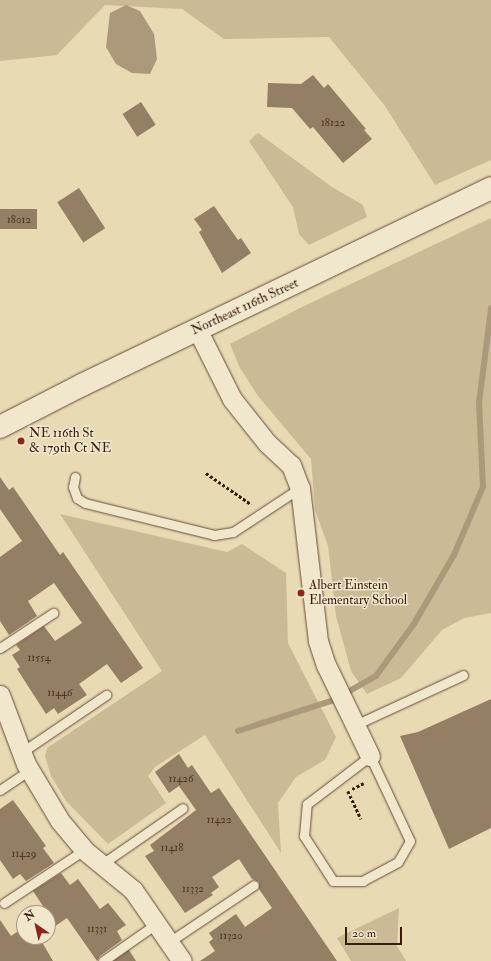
<!DOCTYPE html>
<style>
body{margin:0}
#map{position:relative;width:491px;height:961px;overflow:hidden;background:#e8dab2;font-family:"IM FELL Double Pica",serif}
div>[style]{position:absolute}
[style*='--x']{left:calc(var(--x)*1px);top:calc(var(--y)*1px);width:calc(var(--w)*1px);rotate:calc(var(--a)*1deg)}
.green>*{inset:0;background:#caba96}
.water>*{inset:0;background:#ac997b}
.stream>*{height:5.5px;margin:-2.75px;padding:0 2.75px;transform-origin:2.75px;border-radius:2.75px;background:#ac997b}
.building>*{inset:0;background:#947e64;transform-origin:0 0}
.path>*{height:2.5px;margin-top:-1.25px;transform-origin:0;background:repeating-linear-gradient(90deg,#391b0f 0 3px,transparent 0 5px)}
.roads{filter:drop-shadow(0 0 1px #654b38) drop-shadow(0 0 1px #654b38)}
.lane>*{height:9px;margin:-4.5px;padding:0 4.5px;transform-origin:4.5px;border-radius:4.5px;background:#f0e7cd}
.street>*{height:19px;margin:-9.5px;padding:0 9.5px;transform-origin:9.5px;border-radius:9.5px;background:#f0e7cd}
.secondary>*{height:22px;margin:-11px;padding:0 11px;transform-origin:11px;border-radius:11px;background:#f0e7cd}
.dots>*{width:11px;height:11px;translate:-50% -50%;box-sizing:border-box;border:2px solid #f0e7cd;border-radius:50%}
span{translate:-50% -50%;white-space:nowrap;text-align:center;line-height:1.15;-webkit-text-stroke:3px #f0e7cd;paint-order:stroke}
.number-label{font-size:11px;color:#503424}
.number-label span{-webkit-text-stroke-width:0}
.street-label{font-size:13px;color:#391b0f}
.poi-label{font-size:13px;color:#391b0f}
.left{translate:0 -50%;text-align:left}
.north{position:absolute;left:16px;top:905px;width:40px;height:40px;box-sizing:border-box;background:#f0e7cd;border:1px solid #a79581;border-radius:50%;rotate:326deg;font-size:11px;font-weight:700;line-height:16px;text-align:center;color:#391b0f}
.north::after{content:'';display:block;margin:auto;width:14px;height:18px;background:#8f2418;clip-path:polygon(50% 0,100% 100%,50% 72%,0 100%)}
.scale{position:absolute;left:345px;top:927px;width:57px;height:18px;box-sizing:border-box;border:2px solid #391b0f;border-top:0;padding-left:5px;font-size:12px;line-height:14px;white-space:nowrap;color:#391b0f;-webkit-text-stroke:3px #f0e7cd;paint-order:stroke}
</style>
<div id="map">
<div class="green">
<div style="clip-path:polygon(0 0,491px 0,491px 160px,435px 185px,385px 106px,329px 37px,224px 39px,182px 9px,105px 5px,57px 55px,0 61px)"></div>
<div style="clip-path:polygon(258px 133px,332px 187px,363px 205px,367px 217px,309px 245px,299px 234px,293px 207px,249px 141px)"></div>
<div style="clip-path:polygon(491px 218px,491px 613px,464px 618px,442px 630px,401px 678px,367px 694px,351px 671px,336px 616px,328px 546px,315px 510px,311px 459px,258px 396px,240px 368px,230px 344px,304px 306px)"></div>
<div style="clip-path:polygon(60px 514px,227px 552px,242px 544px,286px 573px,288px 643px,336px 737px,325px 760px,296px 777px,278px 803px,281px 853px,205px 735px,155px 767px,148px 776px,166px 803px,108px 844px,66px 801px,51px 776px,45px 756px,47px 748px,162px 671px)"></div>
<div style="clip-path:polygon(399px 908px,397px 946px,406px 961px,351px 961px,337px 938px)"></div>
</div>
<div class="water">
<div style="clip-path:polygon(126px 5px,140px 11px,154px 34px,157px 59px,150px 74px,132px 73px,116px 64px,106px 47px,110px 13px)"></div>
</div>
<div class="stream">
<div style="--x:238;--y:731;--w:101;--a:-17.9"></div>
<div style="--x:334;--y:700;--w:48;--a:-29.7"></div>
<div style="--x:376;--y:676;--w:64;--a:-53.8"></div>
<div style="--x:414;--y:624;--w:80;--a:-59.9"></div>
<div style="--x:454;--y:555;--w:74;--a:-66.9"></div>
<div style="--x:483;--y:487;--w:84;--a:-92.7"></div>
<div style="--x:479;--y:403;--w:95;--a:-82.7"></div>
</div>
<div class="building">
<div style="clip-path:polygon(313px 75px,324px 88px,328px 84px,366px 129px,364px 130px,372px 139px,343px 163px,313px 127px,310px 129px,292px 108px,267px 107px,268px 83px,301px 84px)"></div>
<div style="left:141px;top:102px;width:27px;height:22px;rotate:57deg"></div>
<div style="left:79px;top:188px;width:48px;height:26px;rotate:57deg"></div>
<div style="clip-path:polygon(214px 206px,238px 240px,241px 238px,251px 253px,222px 273px,199px 232px,202px 230px,194px 219px)"></div>
<div style="left:37px;top:209px;width:20px;height:37px;rotate:90deg"></div>
<div style="clip-path:polygon(0 477px,9px 490px,13px 487px,60px 555px,63px 552px,143px 668px,121px 683px,107px 664px,79px 684px,87px 695px,58px 714px,54px 708px,46px 714px,17px 669px,20px 667px,12px 655px,20px 650px,16px 645px,44px 626px,55px 641px,82px 623px,54px 583px,28px 601px,37px 616px,9px 635px,0 621px,0 557px,22px 541px,0 509px)"></div>
<div style="clip-path:polygon(491px 699px,491px 828px,449px 849px,400px 736px,418px 732px)"></div>
<div style="clip-path:polygon(179px 754px,188px 768px,192px 765px,211px 793px,219px 788px,337px 961px,200px 961px,215px 951px,209px 942px,213px 939px,209px 933px,236px 914px,245px 927px,272px 908px,259px 889px,259px 882px,252px 879px,239px 859px,212px 877px,219px 887px,211px 893px,213px 895px,185px 913px,145px 856px,154px 851px,150px 845px,196px 810px,179px 786px,169px 793px,155px 772px)"></div>
<div style="clip-path:polygon(13px 800px,46px 846px,43px 848px,54px 863px,26px 881px,20px 874px,13px 879px,0 860px,0 809px)"></div>
<div style="clip-path:polygon(61px 873px,70px 885px,78px 879px,100px 909px,108px 903px,126px 925px,117px 931px,122px 940px,100px 956px,97px 961px,67px 918px,48px 931px,48px 913px,45px 913px,47px 912px,33px 891px)"></div>
<div style="clip-path:polygon(0 920px,11px 936px,24px 927px,24px 937px,39px 937px,53px 961px,0 961px)"></div>
<div style="clip-path:polygon(129px 950px,136px 961px,113px 961px)"></div>
</div>
<div class="path">
<div style="--x:206;--y:473;--w:55;--a:34.6"></div>
<div style="--x:352;--y:789;--w:13;--a:-27"></div>
<div style="--x:348;--y:791;--w:31;--a:65"></div>
</div>
<div class="roads">
<div class="lane">
<div style="--x:75;--y:477;--w:10;--a:101"></div>
<div style="--x:73;--y:487;--w:12;--a:70"></div>
<div style="--x:77;--y:498;--w:9;--a:32"></div>
<div style="--x:85;--y:503;--w:133;--a:13.9"></div>
<div style="--x:214;--y:535;--w:19;--a:-9"></div>
<div style="--x:233;--y:532;--w:80;--a:-33.3"></div>
<div style="--x:0;--y:648;--w:64;--a:-33.4"></div>
<div style="--x:355;--y:725;--w:119;--a:-24.8"></div>
<div style="--x:22;--y:752;--w:102;--a:-34.2"></div>
<div style="--x:370;--y:756;--w:94;--a:64.8"></div>
<div style="--x:410;--y:841;--w:24;--a:120"></div>
<div style="--x:398;--y:862;--w:40;--a:152"></div>
<div style="--x:363;--y:881;--w:30;--a:180"></div>
<div style="--x:333;--y:881;--w:54;--a:-122.8"></div>
<div style="--x:304;--y:836;--w:32;--a:-85"></div>
<div style="--x:307;--y:804;--w:79;--a:-37.3"></div>
<div style="--x:0;--y:790;--w:36;--a:-34"></div>
<div style="--x:102;--y:864;--w:98;--a:-34.7"></div>
<div style="--x:4;--y:903;--w:96;--a:-33.5"></div>
<div style="--x:169;--y:942;--w:102;--a:-33.8"></div>
<div style="--x:103;--y:961;--w:65;--a:-34.9"></div>
</div>
<div class="street">
<div style="--x:197;--y:329;--w:78;--a:63.4"></div>
<div style="--x:232;--y:399;--w:56;--a:51.5"></div>
<div style="--x:267;--y:443;--w:33;--a:43"></div>
<div style="--x:291;--y:465;--w:25;--a:69"></div>
<div style="--x:300;--y:488;--w:154;--a:83.3"></div>
<div style="--x:318;--y:641;--w:25;--a:72"></div>
<div style="--x:326;--y:665;--w:101;--a:64.2"></div>
<div style="--x:0;--y:695;--w:74;--a:69.4"></div>
<div style="--x:26;--y:764;--w:66;--a:59.2"></div>
<div style="--x:60;--y:821;--w:38;--a:50"></div>
<div style="--x:84;--y:850;--w:63;--a:39.2"></div>
<div style="--x:133;--y:890;--w:86;--a:55.4"></div>
</div>
<div class="secondary">
<div style="--x:0;--y:427;--w:92;--a:-27.1"></div>
<div style="--x:82;--y:385;--w:454;--a:-25.7"></div>
</div>
</div>
<div class="dots">
<div style="left:21px;top:441px;background:#8f2418"></div>
<div style="left:301px;top:593px;background:#8f2418"></div>
</div>
<div class="number-label">
<span style="left:333px;top:123px">18122</span>
<span style="left:19px;top:220px">18012</span>
<span style="left:39px;top:658px">11554</span>
<span style="left:60px;top:693px">11446</span>
<span style="left:181px;top:779px">11426</span>
<span style="left:219px;top:820px">11422</span>
<span style="left:172px;top:848px">11418</span>
<span style="left:24px;top:854px">11429</span>
<span style="left:193px;top:889px">11332</span>
<span style="left:97px;top:929px">11331</span>
<span style="left:231px;top:936px">11320</span>
</div>
<div class="street-label">
<span style="left:245px;top:307px;rotate:-25deg">Northeast 116th Street</span>
</div>
<div class="poi-label">
<span class="left" style="left:29px;top:441px">NE 116th St<br>&amp; 179th Ct NE</span>
<span class="left" style="left:309px;top:593px">Albert Einstein<br>Elementary School</span>
</div>
<div class="north">N</div>
<div class="scale">20 m</div>
</div>
